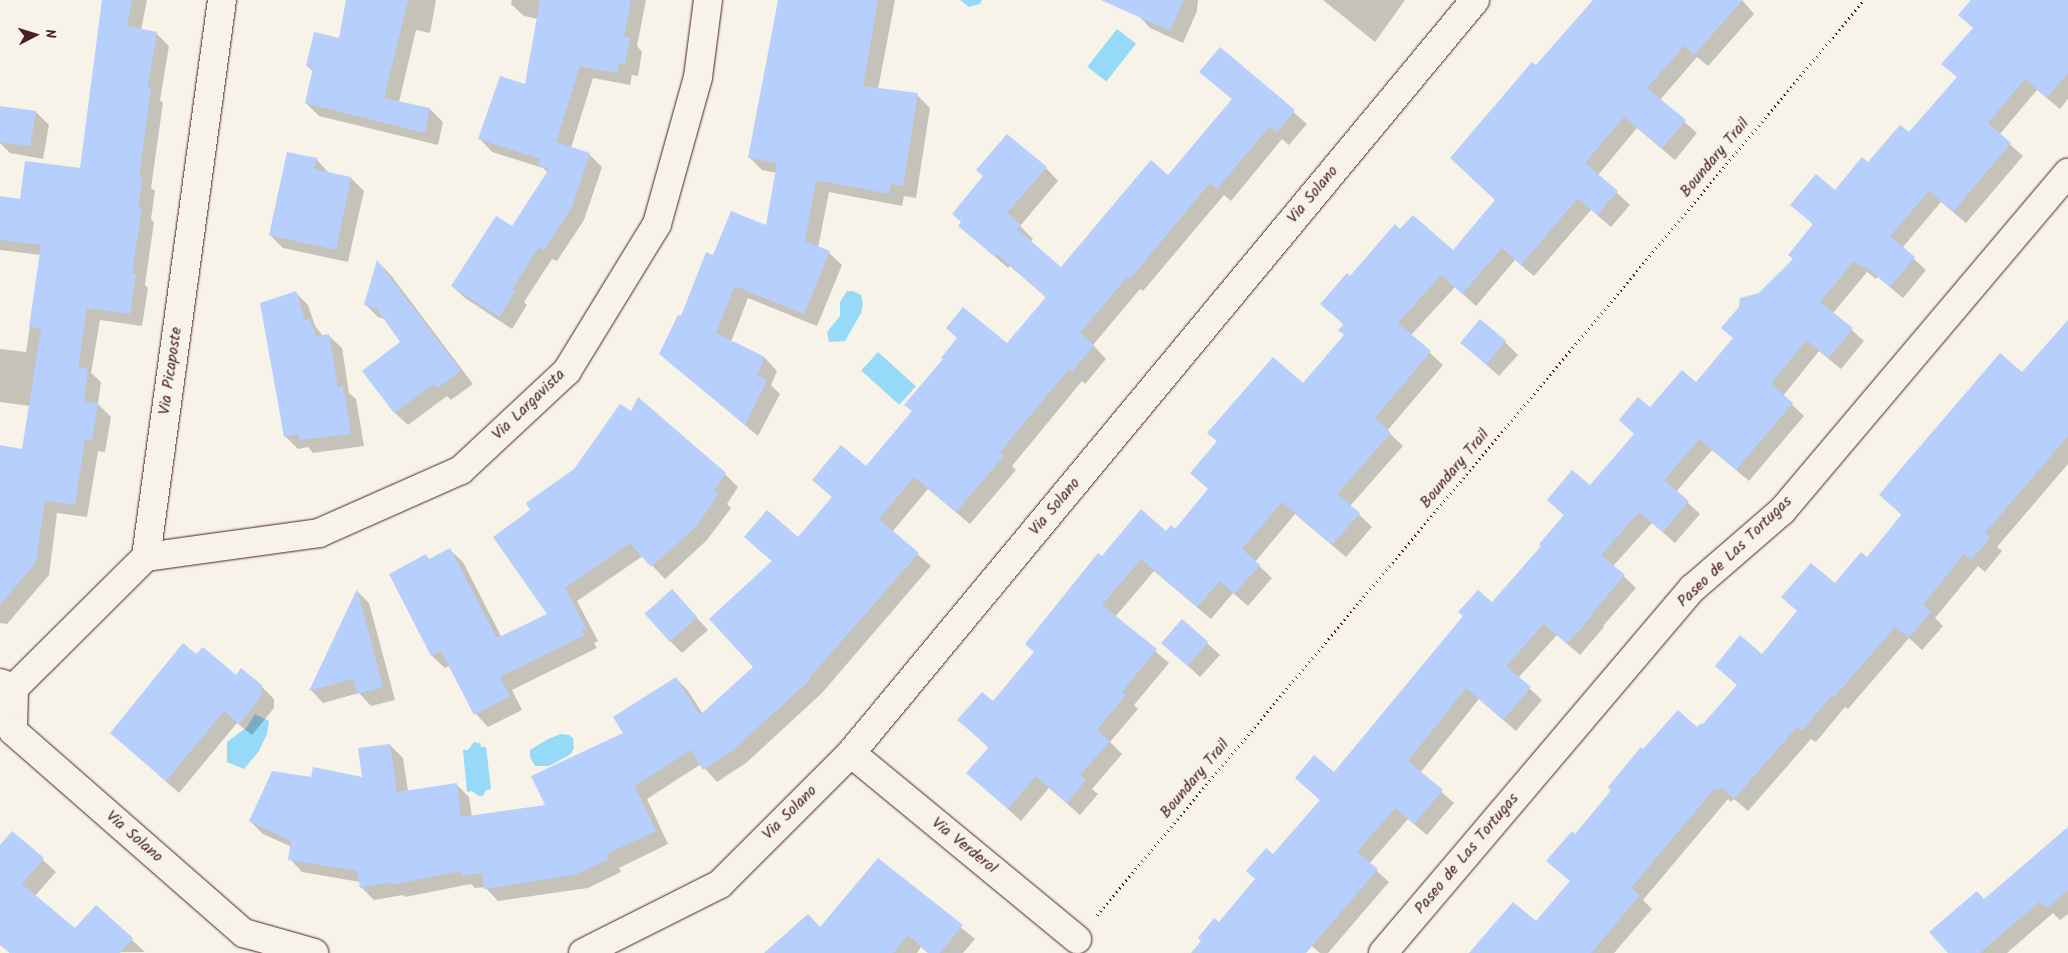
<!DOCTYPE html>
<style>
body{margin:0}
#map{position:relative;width:2068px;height:953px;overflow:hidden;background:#f7f3e8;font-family:Kalam,sans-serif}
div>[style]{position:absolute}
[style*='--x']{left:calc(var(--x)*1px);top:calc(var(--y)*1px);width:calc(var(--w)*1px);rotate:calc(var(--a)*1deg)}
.water>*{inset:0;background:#96d9f8;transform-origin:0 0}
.shadow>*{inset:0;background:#0003}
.building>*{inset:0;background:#b6cffd;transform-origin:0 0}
.path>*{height:3px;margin-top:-1.5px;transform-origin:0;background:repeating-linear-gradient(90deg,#4a1f2b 0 1px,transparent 0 5px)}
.roads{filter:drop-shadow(0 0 1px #4a1f2b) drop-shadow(0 0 1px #4a1f2b)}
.minor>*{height:28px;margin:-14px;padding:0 14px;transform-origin:14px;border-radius:14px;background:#f7f3e8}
span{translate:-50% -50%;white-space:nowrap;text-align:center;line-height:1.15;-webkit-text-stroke:4px #f7f3e8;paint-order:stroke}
.street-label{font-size:16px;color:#4a1f2b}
.north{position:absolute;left:10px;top:10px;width:50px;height:50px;-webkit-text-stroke:4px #f7f3e8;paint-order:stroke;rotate:85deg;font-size:14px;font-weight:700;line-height:20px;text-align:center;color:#4a1f2b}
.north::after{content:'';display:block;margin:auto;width:18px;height:22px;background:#4a1f2b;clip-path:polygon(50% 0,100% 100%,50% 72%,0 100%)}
</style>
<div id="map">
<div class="water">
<div style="clip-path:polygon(960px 0,982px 0,980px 4px,969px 7px)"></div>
<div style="left:1117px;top:29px;width:24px;height:48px;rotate:38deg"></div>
<div style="clip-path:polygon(847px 291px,853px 291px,861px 295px,863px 304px,861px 313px,845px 341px,829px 342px,827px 332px,840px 316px,840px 302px)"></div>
<div style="left:878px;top:352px;width:51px;height:25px;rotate:42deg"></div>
<div style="clip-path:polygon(255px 714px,269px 721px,267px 734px,259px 751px,244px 769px,227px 762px,227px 742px,247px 727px)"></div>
<div style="clip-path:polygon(561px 734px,569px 735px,573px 738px,574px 748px,571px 754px,549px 766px,535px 766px,530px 757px,530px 750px,548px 739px)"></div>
<div style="clip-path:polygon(474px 742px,480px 743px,481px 747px,486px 747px,491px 789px,486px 790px,483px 796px,479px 796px,472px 791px,467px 792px,463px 750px,468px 750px)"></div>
</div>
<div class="shadow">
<div style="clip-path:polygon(103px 0,147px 0,141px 30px,156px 33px,169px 46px,160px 100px,163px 103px,151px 188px,155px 191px,151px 219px,154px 222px,145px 285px,148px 288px,142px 326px,100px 320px,91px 373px,101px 382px,98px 404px,111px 417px,105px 452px,98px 451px,87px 517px,57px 513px,49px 575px,7px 624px,0 623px,0 446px,23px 450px,30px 406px,0 402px,0 349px,26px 352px,41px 255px,0 250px,0 197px,22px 200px,81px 170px)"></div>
<div style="clip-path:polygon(347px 0,436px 0,430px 33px,416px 30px,399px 102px,430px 109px,443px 122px,438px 145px,319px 116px,306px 103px,314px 72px,307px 66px,340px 39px)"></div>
<div style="clip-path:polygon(512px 0,646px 0,637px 46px,642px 52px,638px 76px,632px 75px,630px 85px,593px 78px,571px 148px,589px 154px,602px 167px,584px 220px,557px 261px,552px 259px,524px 302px,527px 305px,512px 329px,465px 298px,452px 286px,513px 227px,548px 173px,543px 168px,492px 152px,480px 139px,526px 85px,538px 19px,524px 16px,511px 4px)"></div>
<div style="clip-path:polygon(780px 0,895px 0,878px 89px,917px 95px,930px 108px,916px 198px,904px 196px,902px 206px,829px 192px,818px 248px,829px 253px,842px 265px,817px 326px,748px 298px,731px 342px,765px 358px,777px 371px,771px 385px,780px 394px,758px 436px,661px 354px,714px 257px,767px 226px,777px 173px,762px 170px,749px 157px)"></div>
<div style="clip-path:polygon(1144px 0,1198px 0,1197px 11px,1183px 43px,1150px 28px,1138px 15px)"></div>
<div style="clip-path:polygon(1323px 0,1405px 0,1375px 42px)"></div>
<div style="clip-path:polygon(1595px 0,1742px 0,1754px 14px,1708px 66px,1697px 57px,1660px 100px,1697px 133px,1675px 160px,1637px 128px,1598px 175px,1630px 205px,1611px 227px,1591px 210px,1534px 276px,1515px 260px,1476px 306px,1455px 287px,1411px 335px,1443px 365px,1387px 431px,1403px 446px,1350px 506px,1372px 527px,1346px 557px,1295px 514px,1255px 562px,1272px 578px,1248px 606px,1233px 593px,1211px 619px,1154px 571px,1115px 617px,1169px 663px,1134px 705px,1138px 709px,1110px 742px,1122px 754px,1092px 789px,1098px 794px,1080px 815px,1049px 788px,1021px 821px,968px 773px,989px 748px,959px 720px,993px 703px,1035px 653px,1102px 557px,1175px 531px,1209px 490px,1218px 442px,1209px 433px,1303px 385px,1345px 335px,1344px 325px,1322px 304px,1400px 231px,1453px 251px,1496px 200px,1536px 66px)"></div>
<div style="clip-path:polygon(1973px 0,2068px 1px,2068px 99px,2060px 109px,2037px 90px,1999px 135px,2023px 156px,1966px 223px,1941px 202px,1902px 248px,1926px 270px,1903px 298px,1878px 277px,1876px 279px,1867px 272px,1833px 313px,1864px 341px,1841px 369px,1819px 351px,1783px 396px,1804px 416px,1749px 481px,1712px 450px,1676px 492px,1700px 514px,1675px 543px,1652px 523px,1613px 566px,1636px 588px,1603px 626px,1604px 627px,1580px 655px,1557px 635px,1518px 678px,1542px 700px,1516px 731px,1479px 699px,1420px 773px,1454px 803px,1427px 835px,1408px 819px,1369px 864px,1389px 882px,1328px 953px,1320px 953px,1303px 939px,1291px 953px,1193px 953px,1321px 801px,1297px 778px,1334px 773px,1492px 604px,1543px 546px,1565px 516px,1548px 500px,1590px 487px,1635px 434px,1650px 409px,1696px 383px,1734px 339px,1723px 328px,1794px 259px,1814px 225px,1792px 205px,1835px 192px,1909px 134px,1958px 78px,1943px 64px,1974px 29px)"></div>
<div style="clip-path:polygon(1220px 48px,1307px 124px,1289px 145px,1282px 139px,1231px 201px,1224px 195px,1143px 291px,1140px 289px,1093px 345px,1106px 359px,1085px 384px,1082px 381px,1012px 466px,1016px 470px,970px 524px,928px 489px,892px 532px,931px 566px,822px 693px,746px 763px,717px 782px,701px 764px,647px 799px,668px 844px,619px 868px,621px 872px,588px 888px,498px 901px,485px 887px,475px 888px,471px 884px,405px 897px,403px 895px,374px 900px,361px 887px,360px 882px,302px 872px,290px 859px,292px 847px,263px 834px,250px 821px,312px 779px,363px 778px,390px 745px,403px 758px,408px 791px,456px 784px,469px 797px,472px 817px,547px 806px,625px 733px,676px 678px,688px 691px,703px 714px,754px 667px,773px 562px,745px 537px,798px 538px,833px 498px,814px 480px,866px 467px,913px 412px,906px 405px,1007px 345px,1047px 298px,1010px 266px,1008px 268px,960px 226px,1046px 168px,1058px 181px,1020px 226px,1033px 239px,1030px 242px,1062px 269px,1169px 176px,1233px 100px,1201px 72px)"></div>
<div style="clip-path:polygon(3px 107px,36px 112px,49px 125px,43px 159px,10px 153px,0 143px)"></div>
<div style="clip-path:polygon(316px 159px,329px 173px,351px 178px,364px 191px,348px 262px,283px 248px,270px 235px)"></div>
<div style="clip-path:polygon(378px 262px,390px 274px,473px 384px,451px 400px,447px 396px,408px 425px,395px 413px,364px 371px,403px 342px,410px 327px,378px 317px,365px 304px)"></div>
<div style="clip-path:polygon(296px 293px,308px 305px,315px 326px,323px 336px,329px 336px,342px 348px,349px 393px,356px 399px,364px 446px,313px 453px,308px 447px,298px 449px,285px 436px)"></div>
<div style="clip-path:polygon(2068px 321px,2068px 464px,1997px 547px,2002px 551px,1985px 572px,1978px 566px,1935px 618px,1943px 626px,1922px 650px,1909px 638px,1848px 709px,1845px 707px,1816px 742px,1811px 739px,1748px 811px,1734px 799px,1731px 802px,1728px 799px,1643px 900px,1652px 909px,1614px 953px,1472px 953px,1536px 923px,1571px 882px,1561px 873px,1575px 835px,1643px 751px,1703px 726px,1738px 686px,1716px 666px,1762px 655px,1835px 585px,1868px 559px,1903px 516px,1880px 495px,2022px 374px)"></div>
<div style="clip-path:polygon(1461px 342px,1505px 342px,1518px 355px,1499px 376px)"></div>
<div style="clip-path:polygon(725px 474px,738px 487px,727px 504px,731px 508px,707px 540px,665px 579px,643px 556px,577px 601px,598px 641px,594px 643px,597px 648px,512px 690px,522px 710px,488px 727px,476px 714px,450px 666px,445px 668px,432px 656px,391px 574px,426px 556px,430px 560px,450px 550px,463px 562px,502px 638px,549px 614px,495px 537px)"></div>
<div style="clip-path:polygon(357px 591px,369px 603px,395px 700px,371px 706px,359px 693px,323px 703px,311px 690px)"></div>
<div style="clip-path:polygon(684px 604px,708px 630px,682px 653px,670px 641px)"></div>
<div style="clip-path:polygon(1162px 642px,1207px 643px,1220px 655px,1200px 677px)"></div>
<div style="clip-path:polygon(197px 656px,236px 677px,261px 686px,274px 699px,274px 708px,252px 735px,237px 723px,179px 793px,111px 733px)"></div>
<div style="clip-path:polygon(2068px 829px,2068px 914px,2060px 920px,2053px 913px,2007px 953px,1949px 953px,1984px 901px)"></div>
<div style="clip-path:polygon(12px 832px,56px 872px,35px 896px,75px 930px,96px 907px,145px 952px,10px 953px,0 945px,0 847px)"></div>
<div style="clip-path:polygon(878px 860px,975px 939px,963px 953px,928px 953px,921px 947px,917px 953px,787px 953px,820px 928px)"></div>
</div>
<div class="building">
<div style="clip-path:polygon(102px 0,132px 0,127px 26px,157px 32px,148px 86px,148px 88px,151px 88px,139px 177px,143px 177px,138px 208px,142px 208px,132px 273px,136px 274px,130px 314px,87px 308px,78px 367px,88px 368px,84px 401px,98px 403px,92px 440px,85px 439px,75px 505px,45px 500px,36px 562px,0 605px,0 445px,22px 449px,41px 329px,29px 327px,41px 245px,0 240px,0 196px,20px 199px,25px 161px,80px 168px)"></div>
<div style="clip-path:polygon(346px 0,408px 0,384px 98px,430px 108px,425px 133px,305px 103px,313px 68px,306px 66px,314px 32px,339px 38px)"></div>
<div style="clip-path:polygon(540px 0,631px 0,624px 36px,630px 38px,625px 64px,619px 63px,617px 73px,580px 66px,556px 142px,590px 153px,572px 207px,544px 250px,539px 247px,512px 289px,515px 291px,499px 317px,451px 286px,496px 216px,512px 226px,549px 169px,538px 165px,540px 159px,478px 139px,500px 76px,525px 84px)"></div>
<div style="clip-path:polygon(778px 0,878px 0,863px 86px,918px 93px,903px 186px,891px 184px,889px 194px,816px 180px,805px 241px,830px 251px,804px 314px,735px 286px,716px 333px,765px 357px,757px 375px,767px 380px,745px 425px,659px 354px,678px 315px,681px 316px,706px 252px,713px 255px,731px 211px,766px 225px,777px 163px,748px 158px)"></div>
<div style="clip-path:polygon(1101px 0,1184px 0,1170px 31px)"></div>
<div style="clip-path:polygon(1593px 0,1743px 0,1694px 55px,1684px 46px,1647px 88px,1686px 120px,1662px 148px,1624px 117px,1585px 163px,1618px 191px,1597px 215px,1578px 198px,1521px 265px,1502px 248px,1462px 294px,1441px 275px,1398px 323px,1431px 351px,1375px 418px,1391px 433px,1337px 494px,1360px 513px,1332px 545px,1282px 502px,1242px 549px,1260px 565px,1234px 594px,1220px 581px,1197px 607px,1141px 559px,1102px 605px,1157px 649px,1122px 692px,1126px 695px,1097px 730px,1110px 741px,1080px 775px,1086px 780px,1067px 803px,1036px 776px,1008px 809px,966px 773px,989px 747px,957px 720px,982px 692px,993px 701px,1034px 652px,1025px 644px,1098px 553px,1102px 556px,1141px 509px,1166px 531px,1171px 525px,1175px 529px,1208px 489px,1190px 473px,1217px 441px,1207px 433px,1273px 357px,1303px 383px,1344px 335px,1338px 330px,1344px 324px,1320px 304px,1347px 273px,1350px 276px,1395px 224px,1400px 229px,1413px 215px,1453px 250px,1495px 200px,1450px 158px,1532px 62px,1536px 65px)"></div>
<div style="clip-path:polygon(1971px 0,2068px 0,2068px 73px,2047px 98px,2025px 79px,1988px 123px,2011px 143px,1953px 212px,1929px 191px,1890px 236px,1915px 257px,1890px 287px,1865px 266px,1864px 268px,1854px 261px,1820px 302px,1853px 328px,1829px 358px,1806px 340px,1771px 384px,1793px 403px,1736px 470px,1699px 439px,1664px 480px,1689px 501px,1663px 532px,1639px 512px,1601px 555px,1625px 575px,1592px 613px,1593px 615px,1567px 644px,1544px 624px,1506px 666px,1531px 687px,1503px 720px,1466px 688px,1408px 761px,1443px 790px,1414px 824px,1395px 808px,1357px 852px,1378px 869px,1306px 953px,1191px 953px,1201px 941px,1198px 938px,1214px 918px,1219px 922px,1255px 879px,1246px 871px,1266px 848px,1273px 854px,1320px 800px,1295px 778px,1314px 755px,1334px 772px,1463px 616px,1458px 612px,1478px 590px,1492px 602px,1541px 546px,1539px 544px,1564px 515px,1547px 500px,1572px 470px,1590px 485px,1634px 434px,1619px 420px,1638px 397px,1650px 407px,1682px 370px,1696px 382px,1733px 338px,1721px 328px,1739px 307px,1740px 298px,1759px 293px,1793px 259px,1788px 255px,1813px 224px,1790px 205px,1816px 174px,1835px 190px,1862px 157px,1868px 162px,1900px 125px,1909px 132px,1957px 77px,1941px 64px,1973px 28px,1958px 15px)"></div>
<div style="clip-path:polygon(1220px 47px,1295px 110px,1276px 133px,1269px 127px,1217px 189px,1210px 183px,1130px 279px,1127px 277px,1080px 333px,1094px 345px,1072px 372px,1069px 369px,1000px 452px,1004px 456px,956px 512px,914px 477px,879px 519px,919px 553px,809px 678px,810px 680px,733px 750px,703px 770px,691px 750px,635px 786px,656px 831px,607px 854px,609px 859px,574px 875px,484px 889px,482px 873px,461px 876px,461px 871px,391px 885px,391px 882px,360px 888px,357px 871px,288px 860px,291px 841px,249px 821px,272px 771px,311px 777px,313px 767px,362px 777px,358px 748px,390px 744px,397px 792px,457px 783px,461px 817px,545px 805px,531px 776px,623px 733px,613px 717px,676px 677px,700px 715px,753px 667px,709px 619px,772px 561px,744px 537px,767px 510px,798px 537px,832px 497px,812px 480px,841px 445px,866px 466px,912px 411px,904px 405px,943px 359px,941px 358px,957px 338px,946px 328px,963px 307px,1007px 343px,1046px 297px,997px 254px,995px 257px,958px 226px,961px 222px,952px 214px,983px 176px,976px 170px,1007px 134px,1047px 167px,1007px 213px,1021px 225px,1017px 229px,1061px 267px,1151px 160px,1168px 175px,1232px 99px,1199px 72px)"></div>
<div style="clip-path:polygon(0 106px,36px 111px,30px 146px,0 142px)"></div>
<div style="clip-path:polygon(287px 152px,317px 158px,314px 169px,351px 177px,336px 250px,269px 235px)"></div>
<div style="clip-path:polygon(377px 260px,461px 371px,437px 388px,434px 384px,394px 413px,362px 371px,400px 342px,377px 309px,364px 305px)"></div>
<div style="clip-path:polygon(296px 291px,305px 320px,310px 319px,316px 336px,329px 334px,338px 388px,343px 385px,351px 434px,299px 440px,298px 434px,284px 437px,260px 303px)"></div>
<div style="left:1480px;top:319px;width:34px;height:31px;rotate:40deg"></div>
<div style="clip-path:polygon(2068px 320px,2068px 436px,1985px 533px,1990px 538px,1971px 560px,1964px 554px,1923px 605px,1931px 612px,1909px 638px,1895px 627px,1834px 697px,1832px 695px,1802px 731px,1797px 727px,1734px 799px,1721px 787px,1718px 790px,1715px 788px,1631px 888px,1640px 895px,1591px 953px,1469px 953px,1513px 902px,1536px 921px,1570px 881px,1546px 861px,1572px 831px,1575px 834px,1611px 791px,1608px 787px,1641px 747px,1643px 749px,1678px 710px,1697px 727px,1701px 723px,1703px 724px,1737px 685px,1715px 666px,1740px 635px,1762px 654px,1797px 611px,1781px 597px,1811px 563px,1835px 583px,1861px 552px,1867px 557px,1902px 514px,1879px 495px,1904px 465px,2000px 353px,2022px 372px)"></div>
<div style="clip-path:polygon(638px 397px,726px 473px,714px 491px,719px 494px,695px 528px,651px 567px,630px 543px,565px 588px,586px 628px,582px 630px,585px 635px,500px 677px,510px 696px,474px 715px,441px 651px,431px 656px,389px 574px,426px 554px,429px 559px,450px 548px,497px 638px,547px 614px,493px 537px,530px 510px,526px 503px,574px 469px,620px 404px,631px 411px)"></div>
<div style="clip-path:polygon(357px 589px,383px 687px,357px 694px,353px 679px,309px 691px)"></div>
<div style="left:672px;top:589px;width:38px;height:37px;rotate:48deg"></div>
<div style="left:1182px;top:619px;width:35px;height:32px;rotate:41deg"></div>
<div style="clip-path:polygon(183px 643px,196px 654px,203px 647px,236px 675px,241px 668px,262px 685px,262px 695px,239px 724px,224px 711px,166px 781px,110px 733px)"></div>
<div style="clip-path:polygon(2068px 827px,2068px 890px,2047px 908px,2039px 902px,1980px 953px,1948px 953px,1929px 932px,1977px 891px,1984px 899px)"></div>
<div style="clip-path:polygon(12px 831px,44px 858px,22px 884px,75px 928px,96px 905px,133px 938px,120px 953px,10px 953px,0 944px,0 845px)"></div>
<div style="clip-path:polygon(878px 858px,963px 925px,940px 953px,929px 953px,908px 935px,893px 953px,764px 953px,808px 914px,820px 927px)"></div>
</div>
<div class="path">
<div style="--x:1097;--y:915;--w:1194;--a:-50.03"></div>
</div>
<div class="roads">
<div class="minor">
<div style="--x:146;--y:557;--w:175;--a:-7.9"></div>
<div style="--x:319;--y:533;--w:155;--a:-23.9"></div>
<div style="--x:461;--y:470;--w:145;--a:-43"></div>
<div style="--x:567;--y:371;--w:172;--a:-58.5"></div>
<div style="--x:657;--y:224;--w:153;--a:-74.4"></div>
<div style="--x:698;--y:77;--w:78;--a:-82.6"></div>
<div style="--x:0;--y:683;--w:15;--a:20"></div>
<div style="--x:14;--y:688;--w:43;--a:91.3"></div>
<div style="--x:13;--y:731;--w:307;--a:41.2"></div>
<div style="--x:244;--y:933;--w:73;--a:15.9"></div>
<div style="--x:14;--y:688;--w:186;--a:-44.8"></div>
<div style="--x:146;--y:557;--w:562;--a:-82.23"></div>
<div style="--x:851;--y:753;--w:293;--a:39.5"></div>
<div style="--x:583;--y:953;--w:153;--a:-26.7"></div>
<div style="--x:720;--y:884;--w:185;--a:-45"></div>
<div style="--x:851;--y:753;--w:978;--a:-50.35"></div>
<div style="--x:1383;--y:953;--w:479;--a:-49.7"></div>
<div style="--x:1693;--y:588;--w:118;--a:-40.9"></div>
<div style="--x:1782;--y:511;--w:443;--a:-49.8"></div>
</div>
</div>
<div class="street-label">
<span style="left:1715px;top:158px;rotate:-50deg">Boundary Trail</span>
<span style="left:1313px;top:195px;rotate:-50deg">Via Solano</span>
<span style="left:171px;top:371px;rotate:-82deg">Via Picaposte</span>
<span style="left:529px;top:405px;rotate:-44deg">Via Largavista</span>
<span style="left:1455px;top:469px;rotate:-50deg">Boundary Trail</span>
<span style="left:1055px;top:507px;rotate:-50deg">Via Solano</span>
<span style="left:1735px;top:552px;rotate:-44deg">Paseo de Las Tortugas</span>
<span style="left:1195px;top:779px;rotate:-50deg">Boundary Trail</span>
<span style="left:790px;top:813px;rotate:-45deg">Via Solano</span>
<span style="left:134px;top:837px;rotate:41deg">Via Solano</span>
<span style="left:964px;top:846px;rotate:39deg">Via Verderol</span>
<span style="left:1467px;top:854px;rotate:-50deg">Paseo de Las Tortugas</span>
</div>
<div class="north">N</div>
</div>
